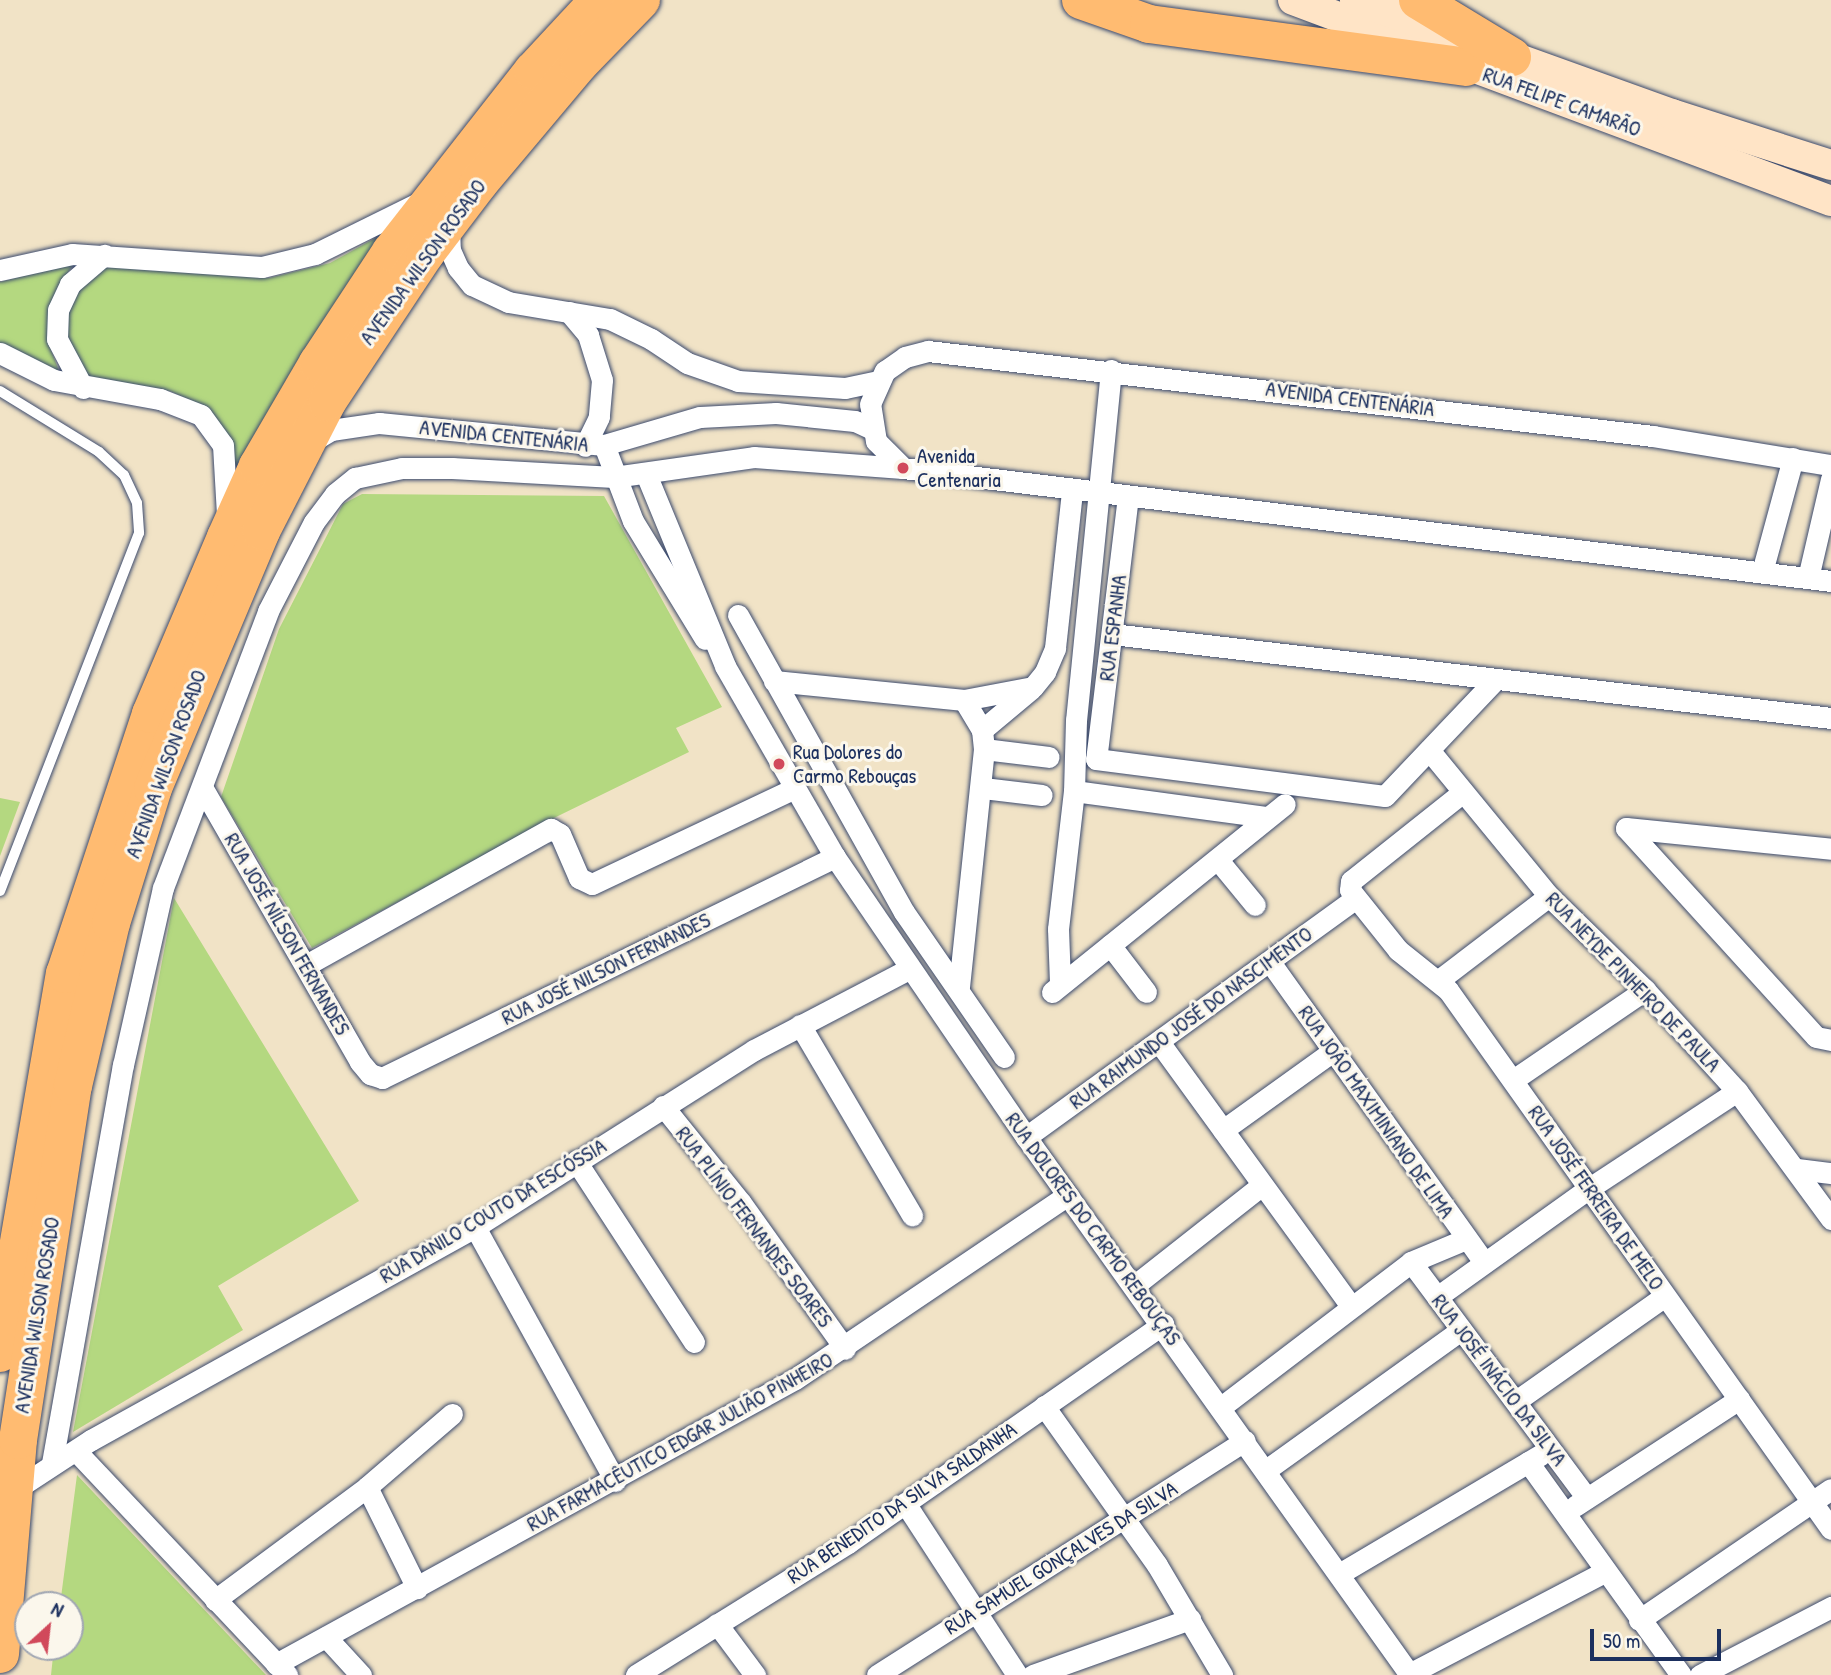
<!DOCTYPE html>
<meta charset="utf-8">
<style>
body{margin:0}
#map{position:relative;width:1831px;height:1675px;overflow:hidden;background:#f1e3c6;font-family:"Patrick Hand",sans-serif}
div>[style]{position:absolute}
[style*='--x']{left:calc(var(--x)*1px);top:calc(var(--y)*1px);width:calc(var(--w)*1px);rotate:calc(var(--a)*1deg)}
.green>*{inset:0;background:#b4d880}
.roads{filter:drop-shadow(0 0 2px #3b4a6e) drop-shadow(0 0 2px #3b4a6e)}
.lane>*{height:10px;margin:-5px;padding:0 5px;transform-origin:5px;border-radius:5px;background:#fff}
.street>*{height:21px;margin:-10.5px;padding:0 10.5px;transform-origin:10.5px;border-radius:10.5px;background:#fff}
.secondary>*{height:30px;margin:-15px;padding:0 15px;transform-origin:15px;border-radius:15px;background:#ffe4c6}
.highway>*{height:38px;margin:-19px;padding:0 19px;transform-origin:19px;border-radius:19px;background:#ffbb71}
.dots>*{width:19px;height:19px;translate:-50% -50%;box-sizing:border-box;border:4px solid #fbf7ec;border-radius:50%}
span{translate:-50% -50%;white-space:nowrap;text-align:center;line-height:1.15;-webkit-text-stroke:6px #fbf7ec;paint-order:stroke}
.street-label{font-size:21px;color:#1b2f5e}
.poi-label{font-size:21px;color:#1b2f5e}
.left{translate:0 -50%;text-align:left}
.north{position:absolute;left:14px;top:1591px;width:70px;height:70px;box-sizing:border-box;background:#fbf7ec;border:2px solid #a1a7b3;border-radius:50%;rotate:27deg;font-size:19px;font-weight:700;line-height:28px;text-align:center;color:#1b2f5e}
.north::after{content:'';display:block;margin:auto;width:24px;height:32px;background:#d1495b;clip-path:polygon(50% 0,100% 100%,50% 72%,0 100%)}
.scale{position:absolute;left:1590px;top:1629px;width:131px;height:32px;box-sizing:border-box;border:4px solid #1b2f5e;border-top:0;padding-left:9px;font-size:21px;line-height:24px;white-space:nowrap;color:#1b2f5e;-webkit-text-stroke:5px #fbf7ec;paint-order:stroke}
</style>
<div id="map">
<div class="green">
<div style="clip-path:polygon(388px 231px,236px 477px,228px 436px,203px 406px,170px 391px,89px 380px,68px 350px,66px 313px,75px 290px,103px 266px,269px 278px,330px 263px)"></div>
<div style="clip-path:polygon(75px 262px,57px 288px,50px 347px,60px 374px,0 345px,0 282px)"></div>
<div style="clip-path:polygon(362px 494px,604px 496px,722px 707px,676px 728px,689px 752px,556px 817px,312px 948px,221px 797px,279px 629px,343px 504px)"></div>
<div style="clip-path:polygon(0 798px,20px 802px,0 856px)"></div>
<div style="clip-path:polygon(174px 898px,359px 1201px,218px 1286px,243px 1330px,73px 1432px)"></div>
<div style="clip-path:polygon(77px 1475px,266px 1675px,51px 1675px,54px 1647px,70px 1647px,70px 1605px,60px 1605px)"></div>
</div>
<div class="roads">
<div class="lane">
<div style="--x:0;--y:391;--w:116;--a:31.6"></div>
<div style="--x:99;--y:452;--w:34;--a:43"></div>
<div style="--x:124;--y:475;--w:31;--a:65"></div>
<div style="--x:137;--y:503;--w:30;--a:86"></div>
<div style="--x:139;--y:533;--w:384;--a:111.2"></div>
</div>
<div class="street">
<div style="--x:449;--y:225;--w:25;--a:88"></div>
<div style="--x:450;--y:250;--w:20;--a:66"></div>
<div style="--x:458;--y:268;--w:22;--a:51"></div>
<div style="--x:472;--y:285;--w:40;--a:25"></div>
<div style="--x:508;--y:302;--w:103;--a:9.5"></div>
<div style="--x:610;--y:319;--w:46;--a:26"></div>
<div style="--x:651;--y:339;--w:43;--a:33.7"></div>
<div style="--x:687;--y:363;--w:54;--a:19.4"></div>
<div style="--x:738;--y:381;--w:107;--a:3.7"></div>
<div style="--x:845;--y:388;--w:34;--a:-12"></div>
<div style="--x:0;--y:270;--w:74;--a:-12.5"></div>
<div style="--x:72;--y:254;--w:190;--a:3.9"></div>
<div style="--x:262;--y:267;--w:55;--a:-13.8"></div>
<div style="--x:315;--y:254;--w:115;--a:-26.3"></div>
<div style="--x:569;--y:312;--w:30;--a:50"></div>
<div style="--x:588;--y:335;--w:47;--a:72.7"></div>
<div style="--x:602;--y:380;--w:37;--a:95"></div>
<div style="--x:599;--y:417;--w:32;--a:116"></div>
<div style="--x:0;--y:353;--w:60;--a:26.6"></div>
<div style="--x:54;--y:380;--w:108;--a:10.2"></div>
<div style="--x:160;--y:399;--w:44;--a:21.3"></div>
<div style="--x:201;--y:415;--w:37;--a:54"></div>
<div style="--x:223;--y:445;--w:69;--a:86.7"></div>
<div style="--x:1111;--y:370;--w:352;--a:95.7"></div>
<div style="--x:1076;--y:720;--w:71;--a:91.6"></div>
<div style="--x:1074;--y:791;--w:195;--a:7.7"></div>
<div style="--x:83;--y:388;--w:55;--a:-118"></div>
<div style="--x:57;--y:339;--w:29;--a:-88"></div>
<div style="--x:58;--y:310;--w:29;--a:-65"></div>
<div style="--x:70;--y:284;--w:45;--a:-40.5"></div>
<div style="--x:311;--y:442;--w:23;--a:-31"></div>
<div style="--x:331;--y:430;--w:49;--a:-8.3"></div>
<div style="--x:379;--y:423;--w:226;--a:5.6"></div>
<div style="--x:604;--y:445;--w:100;--a:-16.3"></div>
<div style="--x:700;--y:417;--w:76;--a:-3"></div>
<div style="--x:776;--y:413;--w:79;--a:5.8"></div>
<div style="--x:855;--y:421;--w:19;--a:25"></div>
<div style="--x:604;--y:445;--w:81;--a:69.1"></div>
<div style="--x:633;--y:521;--w:138;--a:58.6"></div>
<div style="--x:903;--y:468;--w:38;--a:-135"></div>
<div style="--x:876;--y:441;--w:37;--a:-99"></div>
<div style="--x:870;--y:404;--w:36;--a:-66"></div>
<div style="--x:885;--y:371;--w:24;--a:-35"></div>
<div style="--x:905;--y:357;--w:24;--a:-15"></div>
<div style="--x:928;--y:351;--w:730;--a:6.69"></div>
<div style="--x:1653;--y:436;--w:180;--a:9.3"></div>
<div style="--x:646;--y:474;--w:208;--a:67.6"></div>
<div style="--x:725;--y:666;--w:220;--a:60.1"></div>
<div style="--x:835;--y:857;--w:339;--a:55.7"></div>
<div style="--x:1026;--y:1137;--w:661;--a:54.48"></div>
<div style="--x:1128;--y:496;--w:265;--a:96.9"></div>
<div style="--x:1096;--y:759;--w:291;--a:7.3"></div>
<div style="--x:1385;--y:796;--w:157;--a:-46.5"></div>
<div style="--x:1762;--y:572;--w:118;--a:-74.8"></div>
<div style="--x:1808;--y:578;--w:102;--a:-76.9"></div>
<div style="--x:738;--y:615;--w:340;--a:60.8"></div>
<div style="--x:904;--y:912;--w:176;--a:55.4"></div>
<div style="--x:1112;--y:634;--w:724;--a:6.66"></div>
<div style="--x:774;--y:681;--w:191;--a:5.7"></div>
<div style="--x:964;--y:700;--w:35;--a:59"></div>
<div style="--x:982;--y:730;--w:19;--a:84"></div>
<div style="--x:984;--y:749;--w:240;--a:96"></div>
<div style="--x:964;--y:700;--w:70;--a:-10.7"></div>
<div style="--x:1033;--y:687;--w:19;--a:-51"></div>
<div style="--x:1045;--y:672;--w:26;--a:-67"></div>
<div style="--x:1055;--y:648;--w:158;--a:-83.8"></div>
<div style="--x:982;--y:730;--w:64;--a:-39.9"></div>
<div style="--x:984;--y:749;--w:65;--a:7"></div>
<div style="--x:1429;--y:750;--w:189;--a:50.6"></div>
<div style="--x:1549;--y:896;--w:134;--a:44.4"></div>
<div style="--x:1645;--y:990;--w:137;--a:47.7"></div>
<div style="--x:1737;--y:1091;--w:159;--a:53.7"></div>
<div style="--x:202;--y:787;--w:317;--a:60.1"></div>
<div style="--x:360;--y:1062;--w:16;--a:50"></div>
<div style="--x:370;--y:1074;--w:13;--a:18"></div>
<div style="--x:382;--y:1078;--w:504;--a:-26.01"></div>
<div style="--x:983;--y:788;--w:59;--a:6.8"></div>
<div style="--x:1463;--y:792;--w:143;--a:141.5"></div>
<div style="--x:1351;--y:881;--w:9;--a:96"></div>
<div style="--x:1350;--y:890;--w:77;--a:51.3"></div>
<div style="--x:1398;--y:950;--w:64;--a:38.7"></div>
<div style="--x:1448;--y:990;--w:661;--a:54.6"></div>
<div style="--x:1626;--y:828;--w:282;--a:47.7"></div>
<div style="--x:1816;--y:1037;--w:15;--a:11"></div>
<div style="--x:1626;--y:828;--w:206;--a:5.8"></div>
<div style="--x:1218;--y:860;--w:58;--a:50.6"></div>
<div style="--x:1110;--y:945;--w:59;--a:52.5"></div>
<div style="--x:1270;--y:962;--w:367;--a:54.5"></div>
<div style="--x:308;--y:964;--w:278;--a:-29.1"></div>
<div style="--x:551;--y:829;--w:10;--a:29"></div>
<div style="--x:560;--y:834;--w:48;--a:66.6"></div>
<div style="--x:579;--y:878;--w:14;--a:25"></div>
<div style="--x:592;--y:884;--w:222;--a:-25.3"></div>
<div style="--x:1439;--y:980;--w:138;--a:-37.4"></div>
<div style="--x:1060;--y:983;--w:54;--a:-92.1"></div>
<div style="--x:1058;--y:929;--w:139;--a:-83.4"></div>
<div style="--x:1052;--y:992;--w:299;--a:-38.9"></div>
<div style="--x:800;--y:1025;--w:221;--a:59.5"></div>
<div style="--x:1159;--y:1042;--w:325;--a:54"></div>
<div style="--x:1513;--y:1080;--w:160;--a:-34.3"></div>
<div style="--x:663;--y:1106;--w:124;--a:51.2"></div>
<div style="--x:741;--y:1203;--w:179;--a:54.5"></div>
<div style="--x:1223;--y:1130;--w:135;--a:-35.7"></div>
<div style="--x:1026;--y:1137;--w:407;--a:-35.9"></div>
<div style="--x:576;--y:1161;--w:216;--a:56.9"></div>
<div style="--x:1797;--y:1169;--w:34;--a:7"></div>
<div style="--x:475;--y:1227;--w:290;--a:61.1"></div>
<div style="--x:1411;--y:1262;--w:294;--a:53.3"></div>
<div style="--x:1135;--y:1285;--w:162;--a:-38.2"></div>
<div style="--x:1437;--y:1297;--w:186;--a:-35.6"></div>
<div style="--x:1588;--y:1189;--w:178;--a:-33.3"></div>
<div style="--x:1516;--y:1401;--w:182;--a:-35.2"></div>
<div style="--x:1044;--y:1406;--w:195;--a:54.6"></div>
<div style="--x:1157;--y:1565;--w:128;--a:59.4"></div>
<div style="--x:1221;--y:1407;--w:239;--a:-37.3"></div>
<div style="--x:1411;--y:1262;--w:60;--a:-22.7"></div>
<div style="--x:76;--y:1451;--w:308;--a:46.7"></div>
<div style="--x:1528;--y:1462;--w:262;--a:54.3"></div>
<div style="--x:52;--y:1463;--w:404;--a:-79.9"></div>
<div style="--x:123;--y:1065;--w:181;--a:-77.3"></div>
<div style="--x:163;--y:888;--w:296;--a:-69.2"></div>
<div style="--x:268;--y:611;--w:100;--a:-62.7"></div>
<div style="--x:314;--y:522;--w:35;--a:-53"></div>
<div style="--x:335;--y:494;--w:26;--a:-39"></div>
<div style="--x:355;--y:478;--w:48;--a:-12"></div>
<div style="--x:402;--y:468;--w:50;--a:0"></div>
<div style="--x:452;--y:468;--w:162;--a:3.2"></div>
<div style="--x:614;--y:477;--w:141;--a:-8.1"></div>
<div style="--x:754;--y:457;--w:149;--a:4.2"></div>
<div style="--x:903;--y:468;--w:935;--a:6.94"></div>
<div style="--x:1266;--y:1470;--w:240;--a:-35.7"></div>
<div style="--x:367;--y:1487;--w:113;--a:63.7"></div>
<div style="--x:13;--y:1491;--w:93;--a:-33.2"></div>
<div style="--x:91;--y:1440;--w:439;--a:-29"></div>
<div style="--x:475;--y:1227;--w:330;--a:-32.4"></div>
<div style="--x:754;--y:1050;--w:175;--a:-27.6"></div>
<div style="--x:905;--y:1503;--w:205;--a:56.9"></div>
<div style="--x:1575;--y:1506;--w:196;--a:-33.1"></div>
<div style="--x:1339;--y:1574;--w:234;--a:-30.6"></div>
<div style="--x:215;--y:1600;--w:189;--a:-36.6"></div>
<div style="--x:367;--y:1487;--w:112;--a:-40.7"></div>
<div style="--x:1639;--y:1620;--w:232;--a:-34.3"></div>
<div style="--x:717;--y:1624;--w:64;--a:53.3"></div>
<div style="--x:326;--y:1637;--w:52;--a:47.4"></div>
<div style="--x:276;--y:1664;--w:592;--a:-28.77"></div>
<div style="--x:795;--y:1379;--w:329;--a:-34"></div>
<div style="--x:1409;--y:1674;--w:220;--a:-27.6"></div>
<div style="--x:636;--y:1675;--w:250;--a:-31.9"></div>
<div style="--x:848;--y:1543;--w:384;--a:-34.8"></div>
<div style="--x:877;--y:1675;--w:436;--a:-32.5"></div>
<div style="--x:1033;--y:1675;--w:167;--a:-19.6"></div>
<div style="--x:1700;--y:1675;--w:148;--a:-27.4"></div>
</div>
<div class="secondary">
<div style="--x:1293;--y:0;--w:574;--a:20.49"></div>
<div style="--x:1355;--y:0;--w:337;--a:19.8"></div>
<div style="--x:1672;--y:114;--w:167;--a:17.8"></div>
</div>
<div class="highway">
<div style="--x:1081;--y:0;--w:72;--a:19.4"></div>
<div style="--x:1149;--y:24;--w:320;--a:7.7"></div>
<div style="--x:1418;--y:0;--w:110;--a:31.2"></div>
<div style="--x:0;--y:1353;--w:385;--a:-80.3"></div>
<div style="--x:65;--y:974;--w:274;--a:-71.7"></div>
<div style="--x:151;--y:714;--w:192;--a:-67"></div>
<div style="--x:226;--y:537;--w:78;--a:-65.7"></div>
<div style="--x:258;--y:466;--w:119;--a:-59.8"></div>
<div style="--x:318;--y:363;--w:133;--a:-56.7"></div>
<div style="--x:391;--y:252;--w:230;--a:-51.9"></div>
<div style="--x:533;--y:71;--w:97;--a:-47.1"></div>
<div style="--x:0;--y:1654;--w:215;--a:-85.2"></div>
<div style="--x:18;--y:1440;--w:358;--a:-81.2"></div>
<div style="--x:73;--y:1086;--w:167;--a:-76.9"></div>
<div style="--x:111;--y:923;--w:141;--a:-72.7"></div>
<div style="--x:153;--y:788;--w:279;--a:-67.2"></div>
<div style="--x:261;--y:531;--w:145;--a:-62.9"></div>
<div style="--x:327;--y:402;--w:178;--a:-56.5"></div>
<div style="--x:425;--y:254;--w:89;--a:-52.7"></div>
<div style="--x:479;--y:183;--w:155;--a:-50"></div>
<div style="--x:579;--y:64;--w:89;--a:-45.9"></div>
</div>
</div>
<div class="dots">
<div style="left:903px;top:468px;background:#d1495b"></div>
<div style="left:779px;top:764px;background:#d1495b"></div>
</div>
<div class="street-label">
<span style="left:1562px;top:102px;rotate:20deg">RUA FELIPE CAMARÃO</span>
<span style="left:423px;top:262px;rotate:-54deg">AVENIDA WILSON ROSADO</span>
<span style="left:1350px;top:399px;rotate:7deg">AVENIDA CENTENÁRIA</span>
<span style="left:504px;top:436px;rotate:6deg">AVENIDA CENTENÁRIA</span>
<span style="left:1113px;top:628px;rotate:-83deg">RUA ESPANHA</span>
<span style="left:166px;top:764px;rotate:-70deg">AVENIDA WILSON ROSADO</span>
<span style="left:287px;top:934px;rotate:60deg">RUA JOSÉ NÍLSON FERNANDES</span>
<span style="left:606px;top:969px;rotate:-26deg">RUA JOSÉ NILSON FERNANDES</span>
<span style="left:1633px;top:982px;rotate:46deg">RUA NEYDE PINHEIRO DE PAULA</span>
<span style="left:1191px;top:1018px;rotate:-36deg">RUA RAIMUNDO JOSÉ DO NASCIMENTO</span>
<span style="left:1376px;top:1112px;rotate:55deg">RUA JOÃO MAXIMINIANO DE LIMA</span>
<span style="left:1596px;top:1198px;rotate:55deg">RUA JOSÉ FERREIRA DE MELO</span>
<span style="left:493px;top:1211px;rotate:-31deg">RUA DANILO COUTO DA ESCÓSSIA</span>
<span style="left:754px;top:1227px;rotate:53deg">RUA PLÍNIO FERNANDES SOARES</span>
<span style="left:1093px;top:1229px;rotate:54deg">RUA DOLORES DO CARMO REBOUÇAS</span>
<span style="left:37px;top:1315px;rotate:-81deg">AVENIDA WILSON ROSADO</span>
<span style="left:1499px;top:1380px;rotate:53deg">RUA JOSÉ INÁCIO DA SILVA</span>
<span style="left:680px;top:1442px;rotate:-29deg">RUA FARMACÊUTICO EDGAR JULIÃO PINHEIRO</span>
<span style="left:902px;top:1503px;rotate:-34deg">RUA BENEDITO DA SILVA SALDANHA</span>
<span style="left:1061px;top:1558px;rotate:-32deg">RUA SAMUEL GONÇALVES DA SILVA</span>
</div>
<div class="poi-label">
<span class="left" style="left:917px;top:468px">Avenida<br>Centenaria</span>
<span class="left" style="left:793px;top:764px">Rua Dolores do<br>Carmo Rebouças</span>
</div>
<div class="north">N</div>
<div class="scale">50 m</div>
</div>
